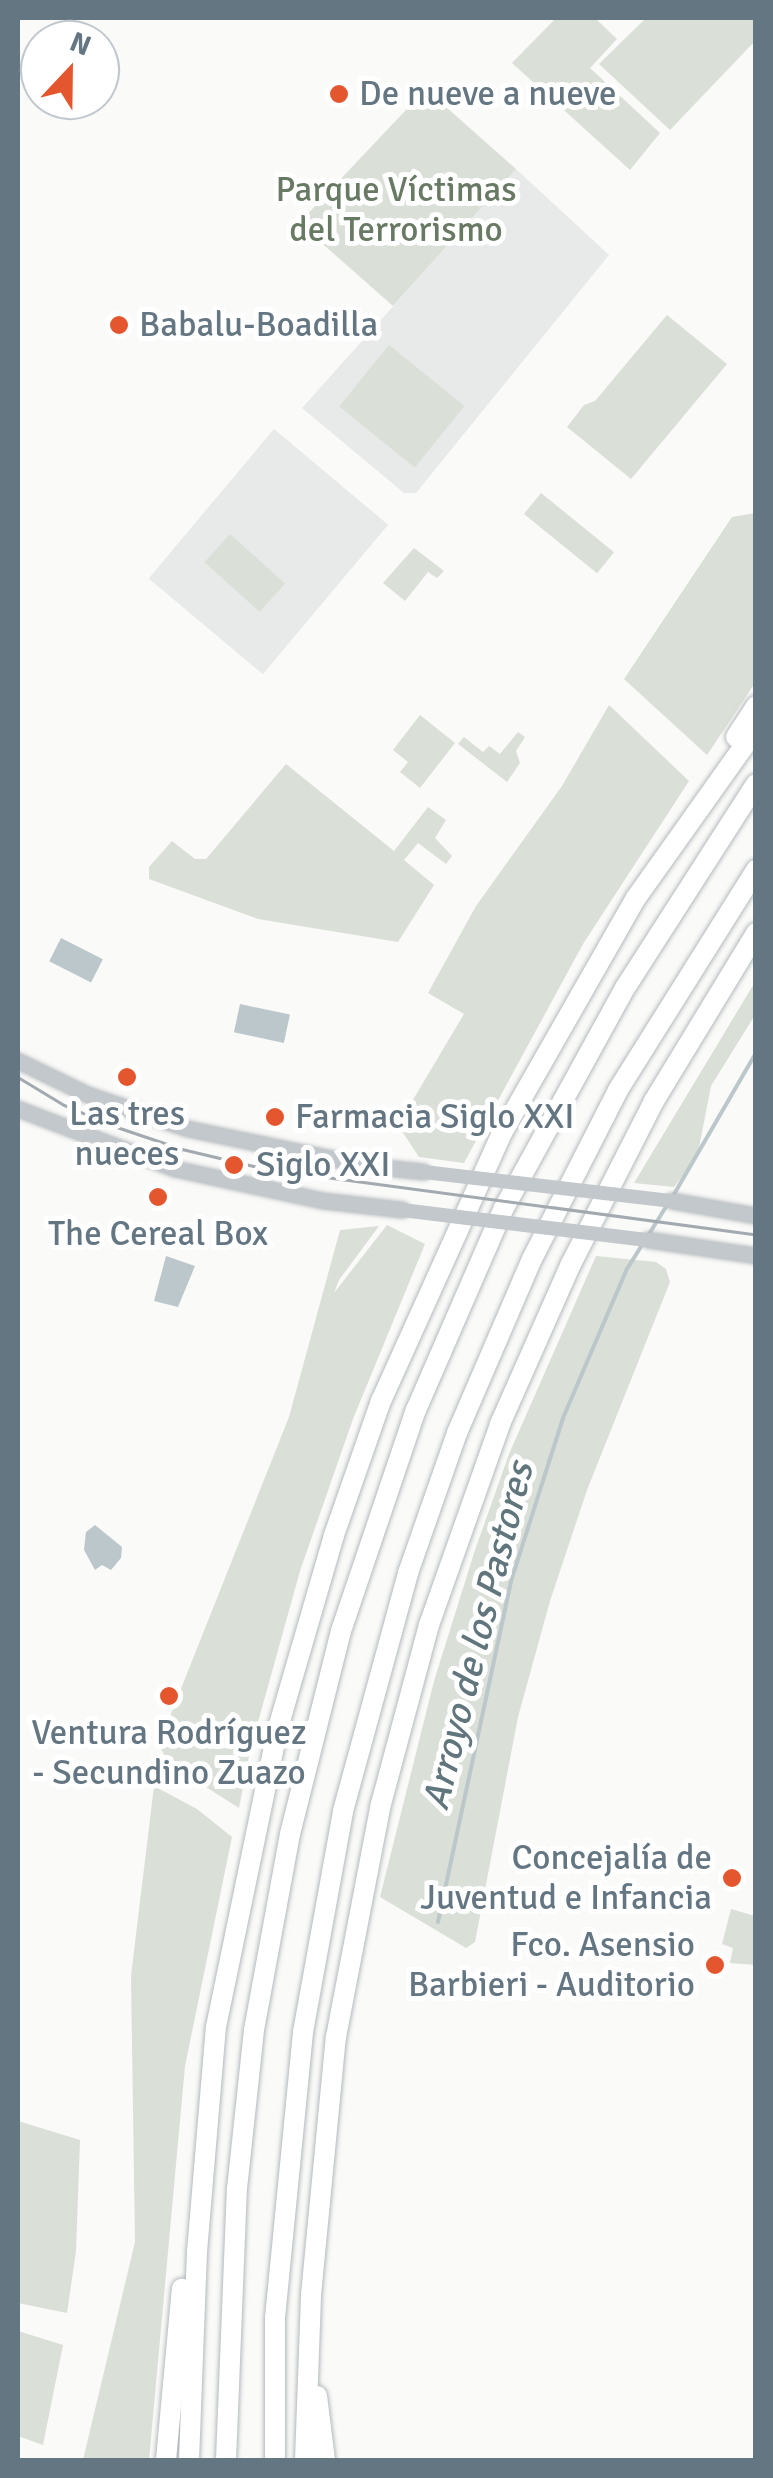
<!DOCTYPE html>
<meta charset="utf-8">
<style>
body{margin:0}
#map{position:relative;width:773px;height:2478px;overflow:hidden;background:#fafaf8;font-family:Signika,sans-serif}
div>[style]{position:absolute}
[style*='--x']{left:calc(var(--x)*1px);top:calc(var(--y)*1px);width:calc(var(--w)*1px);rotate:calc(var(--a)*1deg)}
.built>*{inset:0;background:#e8e9e9;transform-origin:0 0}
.green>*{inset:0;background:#dadfd7;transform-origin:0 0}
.water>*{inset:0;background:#bbc7cb;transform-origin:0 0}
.stream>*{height:4px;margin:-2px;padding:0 2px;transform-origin:2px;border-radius:2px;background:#bbc7cb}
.roads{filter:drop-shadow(0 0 2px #b4b9bd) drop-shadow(0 0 2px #b4b9bd)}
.minor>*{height:14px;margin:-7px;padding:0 7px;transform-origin:7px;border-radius:7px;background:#c3c8cc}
.highway>*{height:20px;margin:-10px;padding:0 10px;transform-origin:10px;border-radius:10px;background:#fff}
.tram>*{height:2.5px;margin:-1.25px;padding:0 1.25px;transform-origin:1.25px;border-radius:1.25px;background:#a2aab0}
.minor-bridge>*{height:14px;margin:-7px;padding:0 7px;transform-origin:7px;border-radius:7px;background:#c3c8cc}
.dots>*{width:28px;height:28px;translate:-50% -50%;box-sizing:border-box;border:5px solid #fff;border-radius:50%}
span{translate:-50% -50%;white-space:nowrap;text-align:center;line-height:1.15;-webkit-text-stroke:10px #fff;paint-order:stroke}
.poi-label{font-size:35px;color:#657683}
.left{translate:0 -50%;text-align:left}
.right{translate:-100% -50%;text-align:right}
.park-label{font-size:35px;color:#687a64}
.water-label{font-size:38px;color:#60757c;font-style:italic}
.frame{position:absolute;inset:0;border:20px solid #657683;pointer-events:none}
.north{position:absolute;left:20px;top:20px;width:100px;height:100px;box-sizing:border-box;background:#fff;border:2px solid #c1c8cd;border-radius:50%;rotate:22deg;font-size:28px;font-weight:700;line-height:40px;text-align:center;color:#657683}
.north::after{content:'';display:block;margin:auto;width:35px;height:45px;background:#e4572e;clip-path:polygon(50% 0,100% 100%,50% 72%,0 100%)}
</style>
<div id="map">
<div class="built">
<div style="clip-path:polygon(516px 169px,609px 255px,416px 493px,404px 493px,302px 408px)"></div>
<div style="left:274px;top:429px;width:149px;height:195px;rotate:40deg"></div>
</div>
<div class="green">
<div style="clip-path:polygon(556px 18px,595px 18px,617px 39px,590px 68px,660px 133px,630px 170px,512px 63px)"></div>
<div style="clip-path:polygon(646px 18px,755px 18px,755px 41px,670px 130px,599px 64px)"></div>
<div style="clip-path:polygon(423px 92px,429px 92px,516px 169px,393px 306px,299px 223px)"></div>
<div style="clip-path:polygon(667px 315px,727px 364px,631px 479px,567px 427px,584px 405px,595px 401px)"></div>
<div style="left:389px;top:345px;width:97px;height:79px;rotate:39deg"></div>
<div style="left:541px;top:493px;width:94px;height:27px;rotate:39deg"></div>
<div style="clip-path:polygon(755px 513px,755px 683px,707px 755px,624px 679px,732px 517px)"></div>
<div style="left:230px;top:534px;width:74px;height:38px;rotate:42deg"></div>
<div style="clip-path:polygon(414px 548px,444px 571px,437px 578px,428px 572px,405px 601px,383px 583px)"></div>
<div style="clip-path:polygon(609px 705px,689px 781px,583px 944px,464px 1163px,419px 1157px,398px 1125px,464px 1014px,428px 993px,476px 906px,562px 786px)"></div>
<div style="clip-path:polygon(420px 715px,455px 743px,420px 788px,400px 772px,408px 762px,393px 750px)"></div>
<div style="clip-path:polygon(518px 732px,525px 737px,516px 751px,520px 763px,507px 782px,458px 744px,464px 737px,483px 752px,489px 746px,500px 754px)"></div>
<div style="clip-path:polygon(286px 764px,394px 851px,428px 807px,446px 820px,435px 838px,452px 856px,446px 864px,418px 843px,404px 860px,434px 885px,398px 942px,258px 919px,149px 879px,149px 867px,172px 841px,195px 859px,206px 859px)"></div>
<div style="clip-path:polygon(755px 982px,755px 1015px,711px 1086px,697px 1158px,674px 1187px,634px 1183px)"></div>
<div style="clip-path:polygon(387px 1225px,425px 1244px,353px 1419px,300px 1571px,250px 1751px,239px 1808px,168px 1763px,159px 1744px,289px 1417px,340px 1230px,379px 1226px,339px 1280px,334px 1293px)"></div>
<div style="clip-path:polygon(596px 1256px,656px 1262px,666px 1269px,670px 1282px,587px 1490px,550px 1601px,518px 1717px,475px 1942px,466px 1948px,380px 1897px,434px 1681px,475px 1550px,509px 1454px)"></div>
<div style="clip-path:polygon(154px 1786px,197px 1809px,232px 1837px,185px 2066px,149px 2460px,83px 2460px,135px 2242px,131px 1976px)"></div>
<div style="clip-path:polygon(731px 1909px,755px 1916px,755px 1965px,730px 1963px,733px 1948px,722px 1944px)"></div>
<div style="clip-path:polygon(18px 2121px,80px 2140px,76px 2251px,67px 2313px,18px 2303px)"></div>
<div style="clip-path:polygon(18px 2331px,63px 2345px,43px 2445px,18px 2436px)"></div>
</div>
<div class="water">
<div style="left:61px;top:938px;width:47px;height:26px;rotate:27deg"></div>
<div style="left:240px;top:1004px;width:51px;height:29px;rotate:12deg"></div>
<div style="clip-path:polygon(166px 1256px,195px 1266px,178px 1307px,154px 1301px)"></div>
<div style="clip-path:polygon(95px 1525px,122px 1547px,121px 1558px,111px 1570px,102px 1565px,95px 1570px,84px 1550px,86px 1532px)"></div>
</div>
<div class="stream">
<div style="--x:673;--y:1196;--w:165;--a:-59.9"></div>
<div style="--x:649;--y:1234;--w:36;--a:-58"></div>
<div style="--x:438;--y:1922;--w:352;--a:-77.9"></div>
<div style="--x:512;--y:1578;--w:168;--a:-72.3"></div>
<div style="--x:563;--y:1418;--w:162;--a:-66.8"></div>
<div style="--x:627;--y:1269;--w:32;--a:-58"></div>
</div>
<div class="roads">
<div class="minor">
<div style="--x:18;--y:1061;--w:78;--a:25.9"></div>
<div style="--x:88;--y:1095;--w:106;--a:18.8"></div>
<div style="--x:188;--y:1129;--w:183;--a:11.7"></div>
<div style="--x:367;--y:1166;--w:57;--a:6"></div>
<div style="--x:18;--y:1109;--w:168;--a:20.9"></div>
<div style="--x:175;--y:1169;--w:151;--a:12.2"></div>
<div style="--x:323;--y:1201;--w:80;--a:6.5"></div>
<div style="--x:672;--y:1201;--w:85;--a:10.1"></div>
<div style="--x:648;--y:1240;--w:109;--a:8.4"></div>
</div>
<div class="highway">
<div style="--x:736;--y:737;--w:37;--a:-57"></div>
<div style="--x:317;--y:2396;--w:64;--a:82.9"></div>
<div style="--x:166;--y:2460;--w:172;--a:-84.7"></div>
<div style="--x:189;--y:2460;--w:208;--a:-87.8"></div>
<div style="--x:197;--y:2252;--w:226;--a:-85.2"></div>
<div style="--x:216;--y:2027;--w:305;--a:-78.3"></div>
<div style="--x:278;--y:1728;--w:201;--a:-73.8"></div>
<div style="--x:334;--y:1535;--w:142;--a:-70.7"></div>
<div style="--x:381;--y:1401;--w:296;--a:-65.7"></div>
<div style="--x:503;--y:1131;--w:268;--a:-60.3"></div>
<div style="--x:636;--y:898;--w:207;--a:-54.6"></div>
<div style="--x:226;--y:2460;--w:271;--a:-87.7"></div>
<div style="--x:237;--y:2189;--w:160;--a:-83.9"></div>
<div style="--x:254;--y:2030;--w:199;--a:-79.6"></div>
<div style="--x:290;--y:1834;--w:209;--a:-75.9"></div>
<div style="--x:341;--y:1631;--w:233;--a:-71.3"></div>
<div style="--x:416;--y:1410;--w:220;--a:-66.5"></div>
<div style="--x:504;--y:1208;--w:251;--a:-61.2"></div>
<div style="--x:625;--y:988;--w:242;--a:-57.3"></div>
<div style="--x:275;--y:2460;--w:142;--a:-90"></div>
<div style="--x:275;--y:2318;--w:287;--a:-84.4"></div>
<div style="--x:303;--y:2032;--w:225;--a:-79.7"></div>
<div style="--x:343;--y:1811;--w:247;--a:-74.7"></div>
<div style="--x:408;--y:1573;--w:148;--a:-70.7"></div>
<div style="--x:457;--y:1433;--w:189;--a:-66.7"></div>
<div style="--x:532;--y:1259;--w:190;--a:-63"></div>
<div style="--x:618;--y:1090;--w:260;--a:-57.9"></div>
<div style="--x:305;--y:2460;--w:165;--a:-87.9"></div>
<div style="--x:311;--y:2295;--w:259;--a:-84.5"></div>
<div style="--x:336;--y:2037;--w:237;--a:-79.1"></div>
<div style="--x:381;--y:1804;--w:185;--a:-75"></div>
<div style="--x:429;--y:1625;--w:213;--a:-70.5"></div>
<div style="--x:500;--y:1424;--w:175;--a:-66.1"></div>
<div style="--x:571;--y:1264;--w:183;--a:-63"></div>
<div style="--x:654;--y:1101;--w:197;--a:-58.7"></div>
</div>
</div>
<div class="tram">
<div style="--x:18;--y:1077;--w:54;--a:31.3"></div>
<div style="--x:64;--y:1105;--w:54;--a:22.8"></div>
<div style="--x:114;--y:1126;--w:72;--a:18.7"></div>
<div style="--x:182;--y:1149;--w:86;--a:13.4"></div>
<div style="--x:266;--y:1169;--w:494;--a:7.6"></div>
</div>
<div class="minor-bridge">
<div style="--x:424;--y:1172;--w:250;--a:6.7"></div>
<div style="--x:402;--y:1210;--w:248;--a:7"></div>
</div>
<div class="dots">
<div style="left:339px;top:94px;background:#e4572e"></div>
<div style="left:119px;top:325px;background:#e4572e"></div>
<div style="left:127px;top:1077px;background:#e4572e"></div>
<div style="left:275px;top:1117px;background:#e4572e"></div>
<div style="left:234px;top:1165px;background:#e4572e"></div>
<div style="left:158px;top:1197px;background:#e4572e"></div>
<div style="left:169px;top:1696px;background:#e4572e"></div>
<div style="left:732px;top:1878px;background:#e4572e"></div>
<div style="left:715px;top:1965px;background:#e4572e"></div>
</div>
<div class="poi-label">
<span class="left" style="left:359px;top:94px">De nueve a nueve</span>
<span class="left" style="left:139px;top:325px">Babalu-Boadilla</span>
<span style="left:127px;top:1134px">Las tres<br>nueces</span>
<span class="left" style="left:295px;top:1117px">Farmacia Siglo XXI</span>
<span class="left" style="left:256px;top:1165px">Siglo XXI</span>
<span style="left:158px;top:1234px">The Cereal Box</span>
<span style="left:169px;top:1753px">Ventura Rodríguez<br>- Secundino Zuazo</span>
<span class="right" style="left:712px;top:1878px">Concejalía de<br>Juventud e Infancia</span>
<span class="right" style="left:695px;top:1965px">Fco. Asensio<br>Barbieri - Auditorio</span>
</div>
<div class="park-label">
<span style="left:396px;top:210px">Parque Víctimas<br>del Terrorismo</span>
</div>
<div class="water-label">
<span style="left:478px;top:1636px;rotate:-76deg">Arroyo de los Pastores</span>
</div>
<div class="frame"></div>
<div class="north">N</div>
</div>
